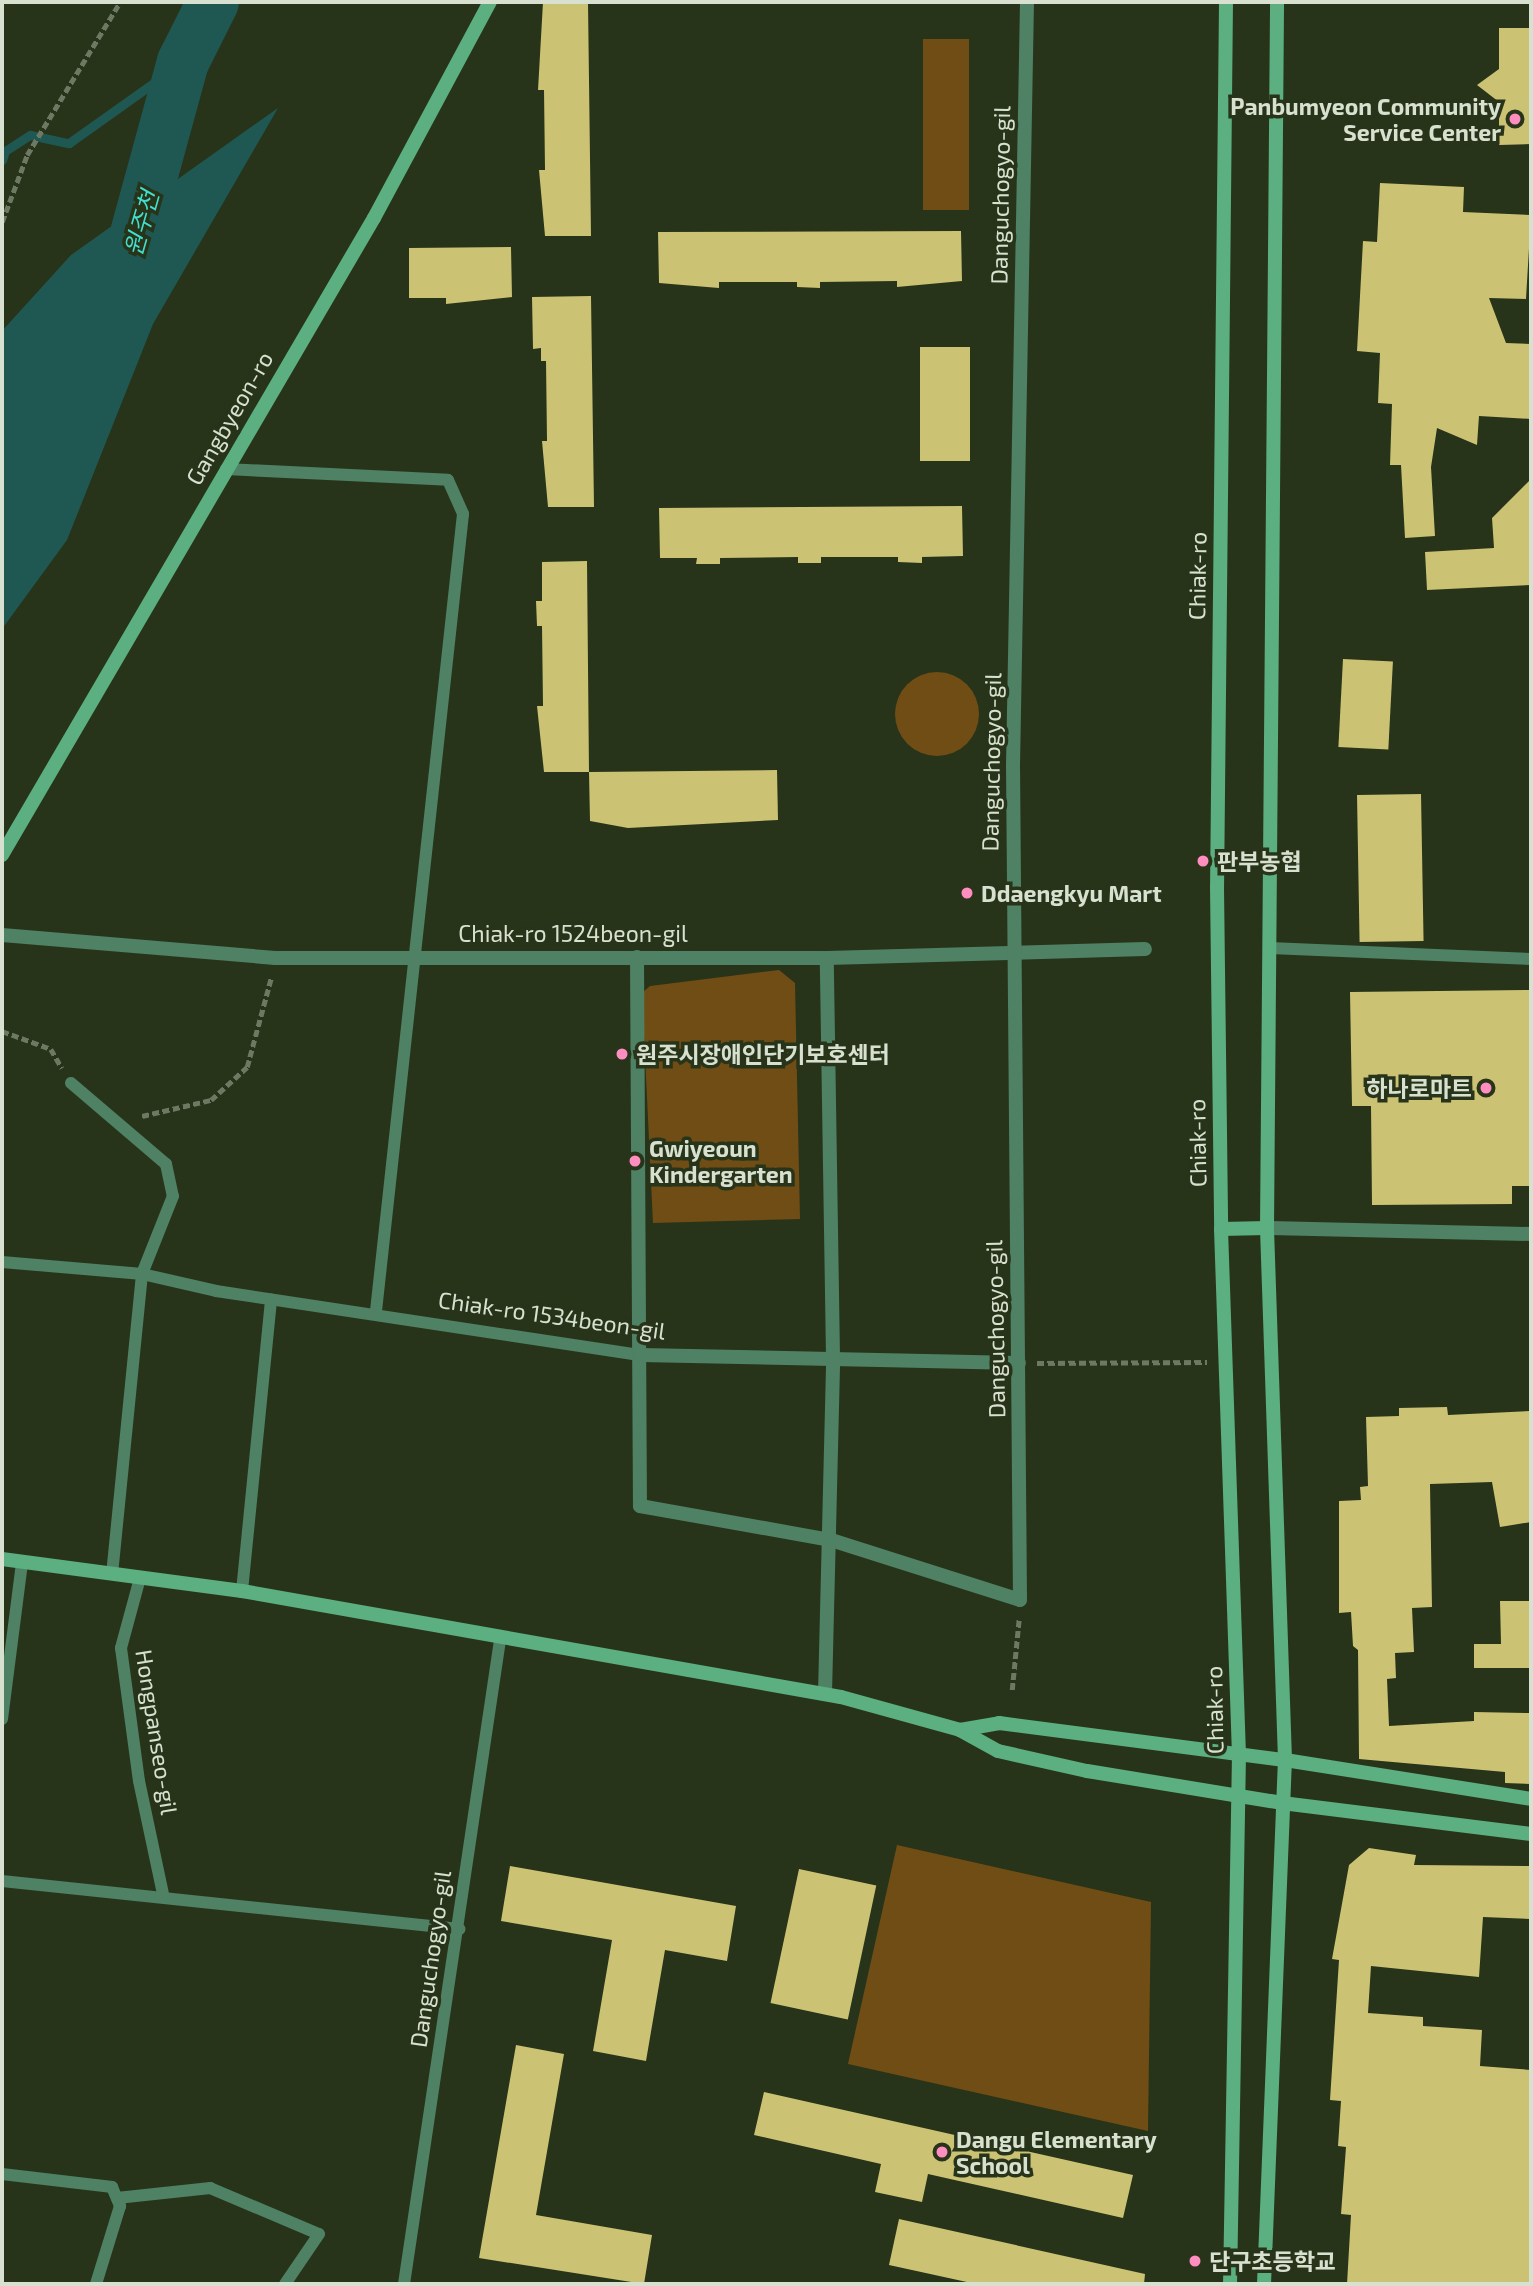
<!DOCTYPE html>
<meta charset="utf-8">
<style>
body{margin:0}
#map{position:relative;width:1533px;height:2286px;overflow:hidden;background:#27341a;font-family:"Exo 2","Noto Sans KR",sans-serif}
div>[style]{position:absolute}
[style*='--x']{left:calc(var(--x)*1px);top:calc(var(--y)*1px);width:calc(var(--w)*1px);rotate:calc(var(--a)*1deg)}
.green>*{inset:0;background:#704d15;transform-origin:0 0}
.round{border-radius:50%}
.water>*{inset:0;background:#1f5852}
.stream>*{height:9px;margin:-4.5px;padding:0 4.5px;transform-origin:4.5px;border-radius:4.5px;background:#1f5852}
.river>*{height:52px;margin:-26px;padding:0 26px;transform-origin:26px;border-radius:26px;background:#1f5852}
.building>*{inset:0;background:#cbc274;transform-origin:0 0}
.path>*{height:4.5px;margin-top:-2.25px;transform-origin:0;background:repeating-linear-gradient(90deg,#6d7962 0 7px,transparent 0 10.5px)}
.lane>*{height:12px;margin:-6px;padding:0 6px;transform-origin:6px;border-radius:6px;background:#4f8164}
.street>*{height:14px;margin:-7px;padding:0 7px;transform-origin:7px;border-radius:7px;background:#4f8164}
.secondary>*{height:14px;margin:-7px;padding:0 7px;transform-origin:7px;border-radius:7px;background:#5baf80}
.dots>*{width:19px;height:19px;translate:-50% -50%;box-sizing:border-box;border:4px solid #27341a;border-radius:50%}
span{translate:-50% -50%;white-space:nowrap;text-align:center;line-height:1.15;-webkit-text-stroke:7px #27341a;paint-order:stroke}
.poi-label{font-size:23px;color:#d8e1d0;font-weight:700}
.right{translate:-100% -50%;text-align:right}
.left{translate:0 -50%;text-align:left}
.street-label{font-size:23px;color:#d8e1d0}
.water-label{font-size:24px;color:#41dfcf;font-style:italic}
.frame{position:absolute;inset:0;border:4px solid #d8e1d0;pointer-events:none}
</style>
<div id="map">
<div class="green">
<div style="left:923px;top:39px;width:46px;height:171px"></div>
<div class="round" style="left:895px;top:672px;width:84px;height:84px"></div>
<div style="clip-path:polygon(779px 970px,795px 983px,800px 1219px,653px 1223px,642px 993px,650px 986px)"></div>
<div style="clip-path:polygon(897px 1845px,1151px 1902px,1148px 2131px,848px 2064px)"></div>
</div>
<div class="water">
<div style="clip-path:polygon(278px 108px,153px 324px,67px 540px,2px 629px,2px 331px,71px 255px)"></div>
</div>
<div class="stream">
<div style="--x:2;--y:160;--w:9;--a:-72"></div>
<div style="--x:5;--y:151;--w:30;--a:-33"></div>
<div style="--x:30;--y:135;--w:40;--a:12"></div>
<div style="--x:69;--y:143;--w:140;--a:-35.4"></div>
</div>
<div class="river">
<div style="--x:126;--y:270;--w:216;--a:-74.7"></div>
<div style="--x:183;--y:62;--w:67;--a:-63.4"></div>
</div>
<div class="building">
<div style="clip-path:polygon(543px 2px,588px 2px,591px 236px,545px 236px,539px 170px,545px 170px,544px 90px,538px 90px)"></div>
<div style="clip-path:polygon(1499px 28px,1531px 28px,1531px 144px,1499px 145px,1499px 102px,1477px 85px,1499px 69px)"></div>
<div style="clip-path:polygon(1380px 183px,1464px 187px,1463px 212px,1531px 215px,1526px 299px,1489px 298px,1506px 343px,1531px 344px,1531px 419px,1479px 416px,1477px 445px,1437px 428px,1431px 467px,1435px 536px,1405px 538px,1401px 465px,1390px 465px,1392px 404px,1378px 403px,1380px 353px,1357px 351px,1363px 241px,1377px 242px)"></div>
<div style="clip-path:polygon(961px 231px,962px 281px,897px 287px,897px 281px,820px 282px,820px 288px,797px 287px,797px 282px,719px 282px,719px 288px,659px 283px,658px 232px)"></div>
<div style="clip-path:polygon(511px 247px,512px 297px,446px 304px,446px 298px,409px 298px,409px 248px)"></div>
<div style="clip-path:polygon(591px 296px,594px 507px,548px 507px,542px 441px,547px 441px,546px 361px,541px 361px,541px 348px,533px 349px,532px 297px)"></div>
<div style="left:920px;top:347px;width:50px;height:114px"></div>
<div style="clip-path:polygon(1531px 479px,1531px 585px,1427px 590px,1425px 552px,1494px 548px,1492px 518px)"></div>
<div style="clip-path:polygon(962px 506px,963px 556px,922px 557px,922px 563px,898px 562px,898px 557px,821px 557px,821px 563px,798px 563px,798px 557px,720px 558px,720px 564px,696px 564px,697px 558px,660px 558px,659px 508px)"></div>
<div style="clip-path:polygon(587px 561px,589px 772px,544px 772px,537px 706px,543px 706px,542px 626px,537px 626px,536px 601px,542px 601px,542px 562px)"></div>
<div style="left:1343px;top:659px;width:50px;height:88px;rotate:3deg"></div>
<div style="clip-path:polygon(777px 770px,778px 820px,628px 828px,590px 821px,589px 772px)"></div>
<div style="left:1421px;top:794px;width:147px;height:64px;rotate:89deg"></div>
<div style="clip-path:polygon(1531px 990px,1531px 1186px,1512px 1186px,1512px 1204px,1372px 1205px,1371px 1106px,1352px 1106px,1350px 992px)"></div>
<div style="clip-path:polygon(1447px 1407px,1448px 1415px,1531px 1411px,1531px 1522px,1500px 1527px,1492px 1482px,1430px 1484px,1432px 1607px,1412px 1608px,1414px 1652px,1395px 1653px,1396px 1678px,1387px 1679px,1389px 1726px,1474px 1721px,1474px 1712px,1531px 1713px,1531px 1784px,1505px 1783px,1505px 1772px,1359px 1759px,1358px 1650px,1353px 1646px,1351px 1612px,1339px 1613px,1339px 1501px,1361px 1500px,1360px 1487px,1368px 1486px,1366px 1417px,1399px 1416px,1399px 1408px)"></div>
<div style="clip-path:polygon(1500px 1601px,1531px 1601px,1531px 1668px,1474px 1668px,1474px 1644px,1501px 1644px)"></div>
<div style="clip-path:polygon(1369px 1848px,1416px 1855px,1414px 1865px,1531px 1866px,1531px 1919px,1483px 1917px,1479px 1977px,1371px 1966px,1368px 2013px,1423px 2017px,1423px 2026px,1482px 2030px,1480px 2066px,1531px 2070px,1531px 2284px,1347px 2284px,1351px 2215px,1341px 2214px,1346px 2147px,1338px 2146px,1341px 2101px,1330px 2100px,1339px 1960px,1332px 1959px,1349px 1865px)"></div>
<div style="clip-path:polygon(510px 1866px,736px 1906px,727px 1961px,665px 1950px,646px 2061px,593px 2051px,612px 1940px,501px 1921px)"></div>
<div style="left:799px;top:1869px;width:79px;height:137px;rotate:12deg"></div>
<div style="clip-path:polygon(516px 2045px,564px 2054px,536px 2215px,652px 2235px,644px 2284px,479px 2258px)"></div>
<div style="clip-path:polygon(764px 2092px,1133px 2175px,1123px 2218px,928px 2174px,922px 2202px,875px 2192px,881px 2164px,754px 2135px)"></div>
<div style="clip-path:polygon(899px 2219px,1145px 2274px,1144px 2284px,976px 2284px,889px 2265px)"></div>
</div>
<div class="path">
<div style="--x:2;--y:222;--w:72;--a:-69.5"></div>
<div style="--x:27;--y:155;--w:179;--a:-58.7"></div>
<div style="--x:2;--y:1031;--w:52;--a:20.2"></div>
<div style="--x:51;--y:1049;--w:22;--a:60"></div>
<div style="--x:142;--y:1116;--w:71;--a:-13.1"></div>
<div style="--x:211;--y:1100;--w:49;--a:-42.5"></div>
<div style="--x:247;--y:1067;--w:92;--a:-74.9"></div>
<div style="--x:1037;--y:1363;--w:170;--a:-0.3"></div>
<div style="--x:1012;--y:1690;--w:71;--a:-84.4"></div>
</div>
<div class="lane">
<div style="--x:226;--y:469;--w:222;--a:2.8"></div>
<div style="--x:448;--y:480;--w:37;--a:66"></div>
<div style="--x:463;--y:514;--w:802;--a:96.23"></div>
<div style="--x:1269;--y:948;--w:262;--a:2.4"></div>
<div style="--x:71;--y:1083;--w:125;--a:40.5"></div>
<div style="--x:166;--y:1164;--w:33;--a:78"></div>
<div style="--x:173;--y:1196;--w:84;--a:111.7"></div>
<div style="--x:142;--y:1274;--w:301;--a:95.7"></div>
<div style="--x:2;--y:1262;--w:141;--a:4.9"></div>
<div style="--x:142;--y:1274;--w:76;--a:12.9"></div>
<div style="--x:216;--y:1291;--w:430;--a:8.6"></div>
<div style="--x:140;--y:1578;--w:73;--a:105.2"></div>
<div style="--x:121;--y:1648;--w:134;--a:82.3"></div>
<div style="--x:139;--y:1781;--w:116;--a:78"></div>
<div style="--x:242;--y:1591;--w:293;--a:-84.3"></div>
<div style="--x:2;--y:1719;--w:158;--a:-82.7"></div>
<div style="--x:2;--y:1881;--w:460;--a:6"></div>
<div style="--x:2;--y:2174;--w:111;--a:6.7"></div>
<div style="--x:112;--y:2187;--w:21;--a:67"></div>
<div style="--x:120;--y:2206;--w:82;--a:107.1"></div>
<div style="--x:117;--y:2198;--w:94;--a:-6.1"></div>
<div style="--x:210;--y:2188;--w:118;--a:22.9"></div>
<div style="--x:319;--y:2234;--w:60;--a:124.2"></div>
<div style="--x:404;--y:2284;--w:651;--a:-81.52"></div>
</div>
<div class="street">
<div style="--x:2;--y:935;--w:274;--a:4.8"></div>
<div style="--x:275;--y:958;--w:552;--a:0"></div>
<div style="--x:827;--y:958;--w:318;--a:-1.6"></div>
<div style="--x:637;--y:957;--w:549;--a:89.69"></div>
<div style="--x:640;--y:1506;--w:194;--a:10.1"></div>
<div style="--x:831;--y:1540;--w:198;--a:17.6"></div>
<div style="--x:1020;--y:1600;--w:834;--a:-90.48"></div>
<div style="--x:1013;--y:766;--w:764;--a:-88.95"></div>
<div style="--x:1267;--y:1228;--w:264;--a:1.3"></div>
<div style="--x:641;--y:1355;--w:378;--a:1.2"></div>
<div style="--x:825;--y:1694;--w:337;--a:-88.6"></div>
<div style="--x:833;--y:1357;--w:399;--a:-90.9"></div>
</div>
<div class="secondary">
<div style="--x:1226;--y:2;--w:885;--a:90.58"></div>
<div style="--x:1217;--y:887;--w:342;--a:89.3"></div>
<div style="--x:1221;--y:1229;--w:525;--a:88.04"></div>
<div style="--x:1239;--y:1754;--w:530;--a:90.97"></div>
<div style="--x:2;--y:855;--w:738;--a:-59.72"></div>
<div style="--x:374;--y:218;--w:245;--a:-61.8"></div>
<div style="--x:1221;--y:1229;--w:46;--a:-1.2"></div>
<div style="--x:2;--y:1559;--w:242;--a:7.6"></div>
<div style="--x:242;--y:1591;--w:608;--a:10.04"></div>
<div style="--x:841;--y:1697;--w:123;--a:15.5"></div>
<div style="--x:960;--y:1730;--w:43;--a:28.9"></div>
<div style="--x:998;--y:1751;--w:91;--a:12.7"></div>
<div style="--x:1087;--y:1771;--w:198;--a:9.3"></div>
<div style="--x:1282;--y:1803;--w:251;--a:7.1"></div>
<div style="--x:960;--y:1730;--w:40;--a:-10"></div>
<div style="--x:999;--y:1723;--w:288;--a:7.4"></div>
<div style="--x:1285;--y:1760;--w:249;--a:9"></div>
<div style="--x:1264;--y:2284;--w:524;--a:-87.71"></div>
<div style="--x:1285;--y:1760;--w:532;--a:-91.94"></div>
<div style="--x:1267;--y:1228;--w:1226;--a:-89.53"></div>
</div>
<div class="dots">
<div style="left:1515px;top:119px;background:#fd8ebf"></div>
<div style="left:1203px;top:861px;background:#fd8ebf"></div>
<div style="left:967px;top:893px;background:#fd8ebf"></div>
<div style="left:622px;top:1054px;background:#fd8ebf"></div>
<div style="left:1486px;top:1088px;background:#fd8ebf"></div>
<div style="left:635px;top:1161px;background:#fd8ebf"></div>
<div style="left:942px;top:2152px;background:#fd8ebf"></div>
<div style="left:1195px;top:2261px;background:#fd8ebf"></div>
</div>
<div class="poi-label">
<span class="right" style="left:1501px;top:119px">Panbumyeon Community<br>Service Center</span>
<span class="left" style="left:1217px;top:861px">판부농협</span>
<span class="left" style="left:981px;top:893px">Ddaengkyu Mart</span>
<span class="left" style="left:636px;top:1054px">원주시장애인단기보호센터</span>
<span class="right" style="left:1472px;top:1088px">하나로마트</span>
<span class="left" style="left:649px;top:1161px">Gwiyeoun<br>Kindergarten</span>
<span class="left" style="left:956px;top:2152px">Dangu Elementary<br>School</span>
<span class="left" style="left:1209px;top:2261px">단구초등학교</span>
</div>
<div class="street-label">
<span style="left:1000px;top:195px;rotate:-89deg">Danguchogyo-gil</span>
<span style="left:229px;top:418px;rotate:-60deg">Gangbyeon-ro</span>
<span style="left:1197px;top:576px;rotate:-89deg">Chiak-ro</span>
<span style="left:991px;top:762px;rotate:-89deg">Danguchogyo-gil</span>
<span style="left:573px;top:933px">Chiak-ro 1524beon-gil</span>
<span style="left:1197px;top:1143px;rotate:-91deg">Chiak-ro</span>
<span style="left:552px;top:1315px;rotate:8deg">Chiak-ro 1534beon-gil</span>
<span style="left:995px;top:1329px;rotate:-91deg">Danguchogyo-gil</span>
<span style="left:1214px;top:1710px;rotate:-91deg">Chiak-ro</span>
<span style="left:157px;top:1732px;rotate:81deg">Hongpanseo-gil</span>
<span style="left:430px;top:1959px;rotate:-82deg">Danguchogyo-gil</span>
</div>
<div class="water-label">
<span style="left:141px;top:223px;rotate:-74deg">원주천</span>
</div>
<div class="frame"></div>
</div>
